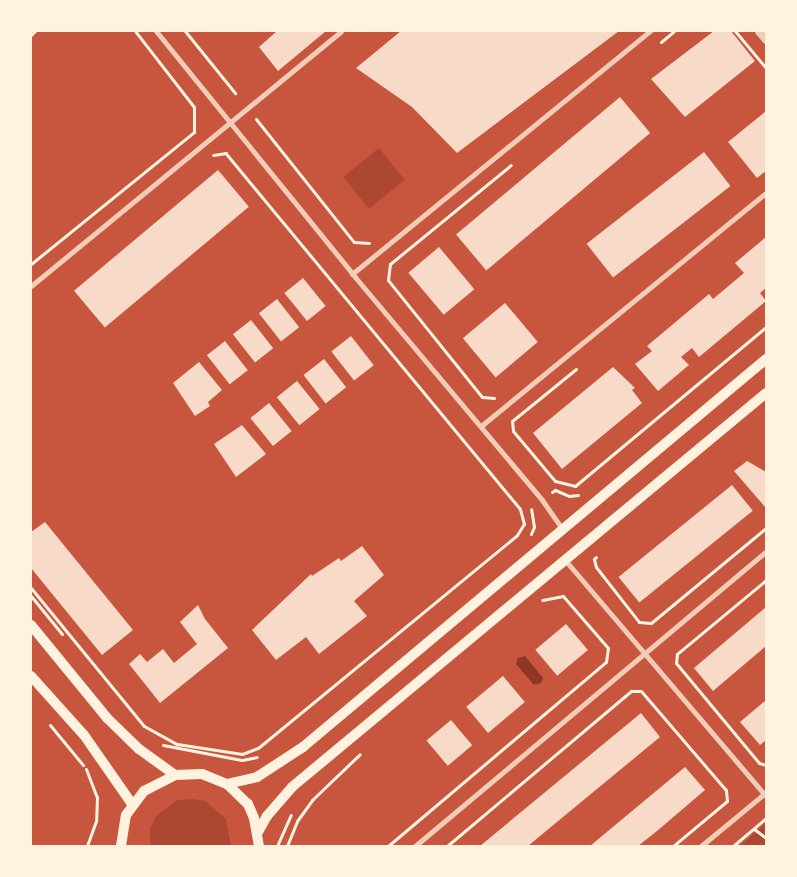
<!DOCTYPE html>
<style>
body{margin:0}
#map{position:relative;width:797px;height:877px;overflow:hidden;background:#c8553d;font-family:"Source Sans 3",sans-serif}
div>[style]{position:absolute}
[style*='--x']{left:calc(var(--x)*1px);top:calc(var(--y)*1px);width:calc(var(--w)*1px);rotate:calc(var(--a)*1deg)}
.green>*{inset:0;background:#ae4732;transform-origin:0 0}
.water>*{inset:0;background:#8f3625}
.building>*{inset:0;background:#f7dbc8;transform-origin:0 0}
.path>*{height:3px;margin:-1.5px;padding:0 1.5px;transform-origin:1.5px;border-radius:1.5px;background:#fff3e0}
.minor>*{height:5px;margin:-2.5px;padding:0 2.5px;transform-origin:2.5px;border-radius:2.5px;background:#f1ccb7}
.tertiary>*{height:9px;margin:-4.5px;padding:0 4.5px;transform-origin:4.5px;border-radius:4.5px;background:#f1ccb7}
.secondary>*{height:10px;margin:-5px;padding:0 5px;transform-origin:5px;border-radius:5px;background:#fff3e0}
span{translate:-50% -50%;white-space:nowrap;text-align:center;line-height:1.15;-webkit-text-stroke:4.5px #fff3e0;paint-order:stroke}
.frame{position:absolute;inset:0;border:32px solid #fff3e0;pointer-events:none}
</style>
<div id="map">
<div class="green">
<div style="left:379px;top:148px;width:41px;height:46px;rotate:51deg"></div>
<div style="clip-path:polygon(192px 799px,205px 801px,226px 819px,231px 846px,150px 846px,150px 828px,156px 816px,178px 800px)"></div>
<div style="clip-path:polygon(766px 824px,766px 846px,740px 846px,758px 830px)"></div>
</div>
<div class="water">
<div style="clip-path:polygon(525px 656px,543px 678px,541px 683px,534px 685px,516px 664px,518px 658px)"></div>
</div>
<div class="building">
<div style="clip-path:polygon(277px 31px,326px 31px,278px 71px,259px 47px)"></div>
<div style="clip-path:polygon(401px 31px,619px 31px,457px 153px,412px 107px,356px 68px)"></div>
<div style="clip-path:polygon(714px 31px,731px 31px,755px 61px,685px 117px,651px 79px)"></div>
<div style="left:620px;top:97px;width:47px;height:214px;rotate:50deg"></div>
<div style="clip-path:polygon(766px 111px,766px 171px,757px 178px,728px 142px)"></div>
<div style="left:704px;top:152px;width:43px;height:149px;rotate:52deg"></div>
<div style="left:218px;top:170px;width:48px;height:188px;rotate:50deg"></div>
<div style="clip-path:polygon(766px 237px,766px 288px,760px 293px,766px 301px,699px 357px,692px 348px,681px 357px,689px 365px,658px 391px,635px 364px,652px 351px,647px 346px,709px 294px,713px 299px,744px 273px,735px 263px)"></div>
<div style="left:439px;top:247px;width:55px;height:40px;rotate:50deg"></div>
<div style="left:303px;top:278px;width:36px;height:24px;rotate:51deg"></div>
<div style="left:277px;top:299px;width:36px;height:23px;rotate:52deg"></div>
<div style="left:505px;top:303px;width:51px;height:55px;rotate:50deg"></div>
<div style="left:251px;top:320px;width:36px;height:23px;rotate:52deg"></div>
<div style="left:351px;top:336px;width:37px;height:25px;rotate:52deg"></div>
<div style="left:225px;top:341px;width:37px;height:23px;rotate:52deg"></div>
<div style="left:324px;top:359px;width:36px;height:26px;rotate:52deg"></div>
<div style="clip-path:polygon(199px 362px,222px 390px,208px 402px,210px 406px,195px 416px,173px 383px)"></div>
<div style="clip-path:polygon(613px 367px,635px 388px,632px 390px,642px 403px,562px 469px,533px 433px)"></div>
<div style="left:297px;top:381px;width:36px;height:26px;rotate:51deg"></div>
<div style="left:269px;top:403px;width:36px;height:24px;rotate:51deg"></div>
<div style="clip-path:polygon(242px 425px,266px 454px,236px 477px,214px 444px)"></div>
<div style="clip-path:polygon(747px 461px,766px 472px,766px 508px,734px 471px)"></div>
<div style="left:732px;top:485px;width:33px;height:146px;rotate:51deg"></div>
<div style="clip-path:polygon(45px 522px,133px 630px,102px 655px,31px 568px,31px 532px)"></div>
<div style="clip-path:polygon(362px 546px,384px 575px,354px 601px,367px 616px,319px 654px,306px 637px,276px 660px,252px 630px,311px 574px,312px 576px,339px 558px,341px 561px)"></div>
<div style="clip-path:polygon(198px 605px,205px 619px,228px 648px,160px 703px,129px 664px,140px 654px,147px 662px,163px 649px,174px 663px,197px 644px,180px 622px)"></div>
<div style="clip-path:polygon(766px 607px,766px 646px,713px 691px,694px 668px)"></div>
<div style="left:566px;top:624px;width:34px;height:40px;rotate:50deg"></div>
<div style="left:503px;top:676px;width:34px;height:48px;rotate:50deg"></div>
<div style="clip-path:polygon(766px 700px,766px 740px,760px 745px,740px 722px)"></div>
<div style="clip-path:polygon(641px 713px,660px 737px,563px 817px,528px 846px,480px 846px)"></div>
<div style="left:451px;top:720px;width:33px;height:32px;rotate:50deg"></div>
<div style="clip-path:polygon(685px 767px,705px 790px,657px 831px,638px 846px,590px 846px)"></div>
</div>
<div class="path">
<div style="--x:185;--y:31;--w:80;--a:51.1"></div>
<div style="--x:735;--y:31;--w:48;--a:50"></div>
<div style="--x:31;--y:35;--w:6;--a:-45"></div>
<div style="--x:661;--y:42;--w:17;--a:-40"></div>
<div style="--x:256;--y:119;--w:157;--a:51.5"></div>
<div style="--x:354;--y:242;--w:15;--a:4"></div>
<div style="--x:31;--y:264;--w:210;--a:-39"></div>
<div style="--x:194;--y:132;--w:25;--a:-90"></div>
<div style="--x:194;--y:107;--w:96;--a:-127.8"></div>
<div style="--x:576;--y:369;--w:82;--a:140.9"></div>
<div style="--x:512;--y:421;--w:10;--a:84"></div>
<div style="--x:513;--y:431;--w:65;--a:50"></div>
<div style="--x:555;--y:481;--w:21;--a:14"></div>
<div style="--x:575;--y:486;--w:249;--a:-39.8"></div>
<div style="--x:494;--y:398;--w:12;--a:-175"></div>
<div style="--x:482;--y:397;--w:150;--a:-128.8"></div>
<div style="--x:388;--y:280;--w:16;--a:-83"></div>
<div style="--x:390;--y:264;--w:156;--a:-39.3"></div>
<div style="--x:552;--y:492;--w:4;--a:-34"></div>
<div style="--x:555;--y:490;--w:15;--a:23"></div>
<div style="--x:569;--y:496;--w:9;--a:-6"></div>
<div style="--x:531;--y:534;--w:8;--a:-67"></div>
<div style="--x:534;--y:527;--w:18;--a:-99"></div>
<div style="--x:596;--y:557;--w:3;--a:135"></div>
<div style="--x:594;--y:559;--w:8;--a:76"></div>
<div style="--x:596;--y:567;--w:70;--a:52"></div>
<div style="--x:639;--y:622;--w:12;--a:5"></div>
<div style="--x:651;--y:623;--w:149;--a:-39.6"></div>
<div style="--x:766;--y:580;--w:116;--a:140.3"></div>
<div style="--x:677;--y:654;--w:9;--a:96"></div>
<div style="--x:676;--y:663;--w:130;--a:50.3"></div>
<div style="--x:759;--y:763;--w:7;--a:16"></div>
<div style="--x:31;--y:588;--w:178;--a:50.7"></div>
<div style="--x:144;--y:726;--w:38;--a:29"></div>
<div style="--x:177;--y:744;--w:66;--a:8.7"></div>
<div style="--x:242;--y:754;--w:17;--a:-21"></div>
<div style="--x:258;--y:748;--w:335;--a:-39.4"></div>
<div style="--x:517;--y:535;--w:13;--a:-58"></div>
<div style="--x:524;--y:524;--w:16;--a:-105"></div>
<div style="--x:520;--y:509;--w:462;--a:-129.6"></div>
<div style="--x:226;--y:153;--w:13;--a:171"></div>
<div style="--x:31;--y:596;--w:49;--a:50.8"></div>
<div style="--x:50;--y:725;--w:52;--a:50.5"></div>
<div style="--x:163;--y:745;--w:80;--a:10.8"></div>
<div style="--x:242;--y:760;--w:15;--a:-11"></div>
<div style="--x:86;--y:769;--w:30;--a:69"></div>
<div style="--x:97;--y:797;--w:24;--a:92"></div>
<div style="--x:96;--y:821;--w:27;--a:110"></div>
<div style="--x:754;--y:829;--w:15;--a:37"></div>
<div style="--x:277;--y:846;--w:34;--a:-66"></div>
<div style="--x:287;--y:846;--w:27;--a:-68"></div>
<div style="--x:297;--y:821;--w:26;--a:-54"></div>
<div style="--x:312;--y:800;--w:66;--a:-43.8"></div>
<div style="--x:388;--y:846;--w:285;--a:-40.2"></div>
<div style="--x:606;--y:662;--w:14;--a:-82"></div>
<div style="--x:608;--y:648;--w:69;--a:-130.9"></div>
<div style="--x:563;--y:596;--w:21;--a:169"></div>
<div style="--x:447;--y:846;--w:241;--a:-40.1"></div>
<div style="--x:631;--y:691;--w:10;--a:0"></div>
<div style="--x:641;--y:691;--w:130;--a:49.4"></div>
<div style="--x:726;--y:790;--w:11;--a:85"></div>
<div style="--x:727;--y:801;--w:70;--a:140.2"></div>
<div style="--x:733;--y:846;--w:43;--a:-40.3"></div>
</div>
<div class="minor">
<div style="--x:156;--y:31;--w:316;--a:51"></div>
<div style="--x:355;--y:277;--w:291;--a:50"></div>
<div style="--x:542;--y:500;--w:35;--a:55"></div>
<div style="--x:352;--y:274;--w:385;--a:-39.2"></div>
<div style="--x:31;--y:286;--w:401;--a:-39.4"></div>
<div style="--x:481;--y:426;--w:368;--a:-39.3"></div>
<div style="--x:565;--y:560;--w:307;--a:49.6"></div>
<div style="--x:415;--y:846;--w:459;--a:-40"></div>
<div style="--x:701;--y:846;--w:83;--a:-39.6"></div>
</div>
<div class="tertiary">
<div style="--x:759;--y:31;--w:11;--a:49"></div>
</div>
<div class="secondary">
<div style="--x:31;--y:625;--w:120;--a:50.7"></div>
<div style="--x:107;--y:718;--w:45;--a:44.1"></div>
<div style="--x:139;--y:749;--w:44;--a:35.8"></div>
<div style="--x:31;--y:676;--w:79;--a:48.1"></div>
<div style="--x:84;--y:735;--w:84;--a:55.2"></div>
<div style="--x:227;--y:784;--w:31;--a:-13"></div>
<div style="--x:257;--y:777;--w:55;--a:-33.1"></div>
<div style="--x:303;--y:747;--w:604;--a:-39.96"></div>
<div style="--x:258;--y:832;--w:18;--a:-61"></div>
<div style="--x:267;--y:816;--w:38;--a:-49"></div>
<div style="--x:292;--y:787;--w:616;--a:-39.73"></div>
<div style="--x:121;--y:846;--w:31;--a:-81"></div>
<div style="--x:126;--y:815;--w:30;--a:-53"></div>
<div style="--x:144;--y:791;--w:35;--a:-27"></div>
<div style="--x:175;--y:775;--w:27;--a:-2"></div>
<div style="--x:202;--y:774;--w:27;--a:22"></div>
<div style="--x:227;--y:784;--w:29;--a:44"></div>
<div style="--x:248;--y:804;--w:15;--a:67"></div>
<div style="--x:254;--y:818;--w:28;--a:80"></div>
</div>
<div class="frame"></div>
</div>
